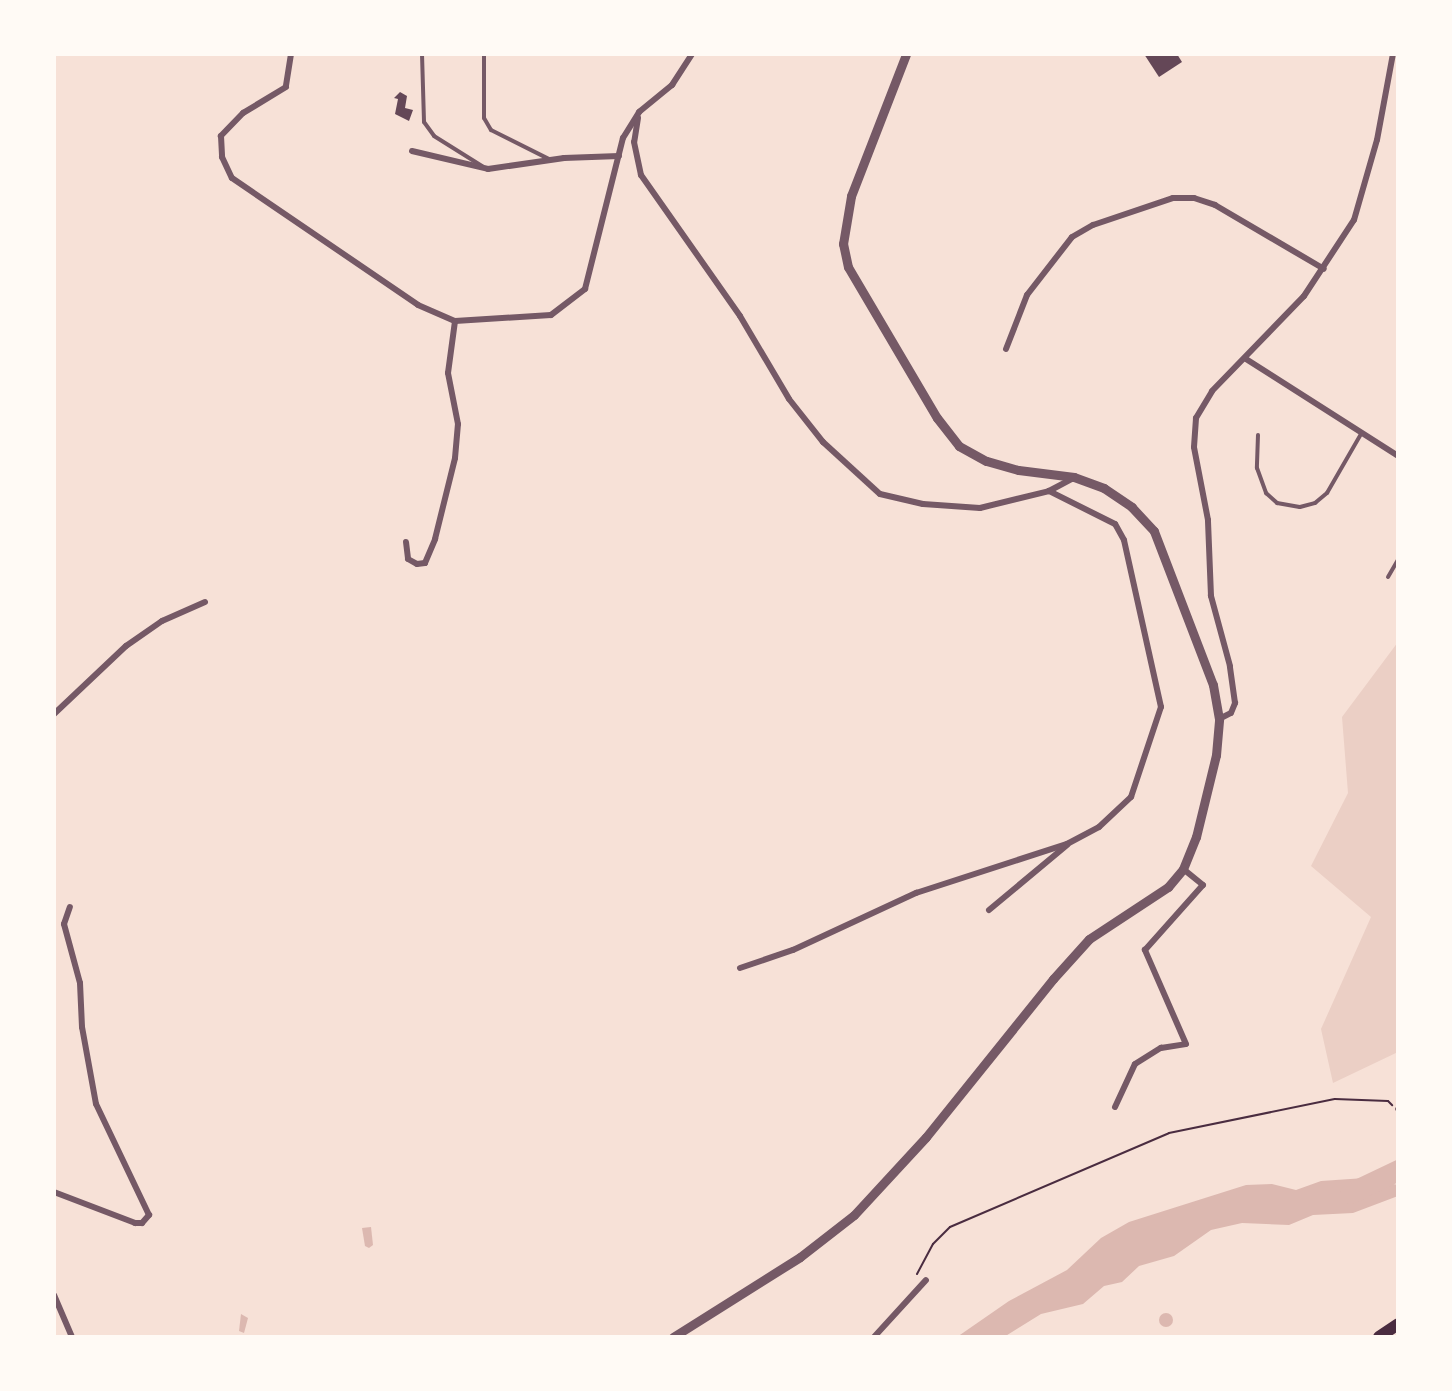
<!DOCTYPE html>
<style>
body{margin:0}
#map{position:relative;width:1452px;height:1391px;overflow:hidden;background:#f7e1d7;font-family:"Nunito Sans",sans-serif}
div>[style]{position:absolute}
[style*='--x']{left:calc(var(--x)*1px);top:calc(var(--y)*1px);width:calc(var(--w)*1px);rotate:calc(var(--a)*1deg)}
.green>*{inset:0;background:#ebcfc5}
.water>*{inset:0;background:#dcb8b0}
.round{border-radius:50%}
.river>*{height:21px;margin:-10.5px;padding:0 10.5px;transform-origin:10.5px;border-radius:10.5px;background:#dcb8b0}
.building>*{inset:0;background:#644757}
.path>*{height:2px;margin:-1px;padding:0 1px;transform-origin:1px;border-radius:1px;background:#4a2c40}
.service>*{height:4px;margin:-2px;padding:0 2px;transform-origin:2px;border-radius:2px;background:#755966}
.minor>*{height:6px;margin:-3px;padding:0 3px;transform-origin:3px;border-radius:3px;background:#755966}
.tertiary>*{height:9px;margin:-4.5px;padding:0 4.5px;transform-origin:4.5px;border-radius:4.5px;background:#755966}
.primary>*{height:12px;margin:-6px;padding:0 6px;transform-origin:6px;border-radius:6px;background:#4a2c40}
span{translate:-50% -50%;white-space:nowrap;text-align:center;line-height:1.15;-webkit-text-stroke:5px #fffaf5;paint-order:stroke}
.frame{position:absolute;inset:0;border:56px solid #fffaf5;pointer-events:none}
</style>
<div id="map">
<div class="green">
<div style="clip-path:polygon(1398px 642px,1398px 1052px,1333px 1083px,1321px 1029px,1371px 917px,1311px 866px,1348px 793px,1342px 717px)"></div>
</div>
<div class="water">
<div style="clip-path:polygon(1365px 1178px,1398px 1185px,1398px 1196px,1353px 1213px,1313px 1215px,1289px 1225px,1242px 1223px,1211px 1230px,1174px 1256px,1139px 1266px,1122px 1282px,1104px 1286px,1083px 1304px,1041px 1314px,1004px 1337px,957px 1337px,1009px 1301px,1067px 1270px,1101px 1238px,1129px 1222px,1246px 1185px,1272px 1184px,1296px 1190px,1321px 1181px)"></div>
<div style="clip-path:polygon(371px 1227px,373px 1245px,369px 1248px,365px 1246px,362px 1228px)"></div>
<div class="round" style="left:1159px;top:1313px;width:14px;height:14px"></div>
<div style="clip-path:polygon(241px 1314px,248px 1318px,244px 1333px,239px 1331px)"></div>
</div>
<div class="river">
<div style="--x:1350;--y:1193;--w:53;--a:-25.6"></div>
</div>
<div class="building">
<div style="clip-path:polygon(1144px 54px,1177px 54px,1182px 62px,1159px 77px)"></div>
<div style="clip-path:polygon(400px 92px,407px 96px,405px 108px,413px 110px,409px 121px,395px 114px,398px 99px,394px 98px)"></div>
</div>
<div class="path">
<div style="--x:917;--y:1274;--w:34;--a:-62"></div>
<div style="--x:933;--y:1244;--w:24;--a:-45"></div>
<div style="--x:950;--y:1227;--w:238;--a:-23.2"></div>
<div style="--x:1169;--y:1133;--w:169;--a:-11.6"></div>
<div style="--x:1335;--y:1099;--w:53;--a:2.2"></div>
<div style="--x:1388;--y:1101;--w:6;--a:45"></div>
</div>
<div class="service">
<div style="--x:422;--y:54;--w:68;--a:88.3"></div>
<div style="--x:424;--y:122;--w:17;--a:54"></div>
<div style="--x:434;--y:136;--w:57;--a:32"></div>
<div style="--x:484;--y:54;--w:64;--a:90"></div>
<div style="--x:484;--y:118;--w:14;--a:60"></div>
<div style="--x:491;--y:130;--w:65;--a:26.6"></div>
<div style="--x:1258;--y:435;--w:33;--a:92"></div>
<div style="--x:1257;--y:468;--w:27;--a:70"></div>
<div style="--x:1266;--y:493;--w:15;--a:42"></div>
<div style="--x:1277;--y:503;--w:23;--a:10"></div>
<div style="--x:1300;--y:507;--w:16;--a:-15"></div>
<div style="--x:1315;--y:503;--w:16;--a:-40"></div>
<div style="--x:1327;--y:493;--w:68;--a:-60"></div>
<div style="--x:1388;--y:577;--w:20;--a:-60"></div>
<div style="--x:1397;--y:1109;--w:1;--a:0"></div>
</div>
<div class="minor">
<div style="--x:291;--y:54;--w:33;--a:99"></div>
<div style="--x:286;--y:87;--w:50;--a:148.8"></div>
<div style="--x:243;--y:113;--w:32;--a:134"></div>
<div style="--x:221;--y:136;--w:21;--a:87"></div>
<div style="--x:222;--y:157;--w:23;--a:65"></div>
<div style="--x:232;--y:178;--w:225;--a:34.3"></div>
<div style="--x:418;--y:305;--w:40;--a:23.4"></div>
<div style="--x:455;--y:321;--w:96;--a:-3.6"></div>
<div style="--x:551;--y:315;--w:43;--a:-37.4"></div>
<div style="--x:585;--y:289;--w:156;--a:-75.9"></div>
<div style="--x:623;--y:138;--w:31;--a:-58"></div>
<div style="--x:639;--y:112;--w:43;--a:-39.3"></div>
<div style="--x:672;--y:85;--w:37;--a:-57"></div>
<div style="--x:638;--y:118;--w:24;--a:99"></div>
<div style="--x:634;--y:142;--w:34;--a:78"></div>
<div style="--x:641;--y:175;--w:172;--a:54.9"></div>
<div style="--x:740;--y:316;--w:96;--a:59.4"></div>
<div style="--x:789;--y:399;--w:55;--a:51.7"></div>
<div style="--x:823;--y:442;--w:77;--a:42.4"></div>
<div style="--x:880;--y:494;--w:44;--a:13.1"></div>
<div style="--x:923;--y:504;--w:57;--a:4"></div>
<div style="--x:980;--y:508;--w:71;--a:-13.8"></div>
<div style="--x:1049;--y:491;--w:27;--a:-28"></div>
<div style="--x:412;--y:151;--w:78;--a:13.3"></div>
<div style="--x:488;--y:169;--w:77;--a:-8.2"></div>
<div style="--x:564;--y:158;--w:55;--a:-2.1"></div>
<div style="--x:1006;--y:349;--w:58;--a:-68.7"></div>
<div style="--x:1027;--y:295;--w:73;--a:-52.2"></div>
<div style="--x:1072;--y:237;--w:24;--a:-30"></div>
<div style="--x:1093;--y:225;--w:84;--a:-18.6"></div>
<div style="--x:1173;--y:198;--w:21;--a:0"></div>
<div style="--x:1194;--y:198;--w:22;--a:18"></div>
<div style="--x:1215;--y:205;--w:126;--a:30.4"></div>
<div style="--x:1246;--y:359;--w:180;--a:32.5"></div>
<div style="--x:406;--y:542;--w:17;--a:83"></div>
<div style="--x:408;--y:559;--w:10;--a:29"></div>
<div style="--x:417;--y:564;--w:8;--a:-7"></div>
<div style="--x:425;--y:563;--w:26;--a:-67"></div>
<div style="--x:435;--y:539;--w:83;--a:-76.1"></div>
<div style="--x:455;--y:458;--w:34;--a:-85"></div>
<div style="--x:458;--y:424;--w:52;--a:-101.1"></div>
<div style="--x:448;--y:373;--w:52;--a:-82.3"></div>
<div style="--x:54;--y:714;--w:99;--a:-43.4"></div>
<div style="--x:126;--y:646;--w:44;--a:-34.8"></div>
<div style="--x:162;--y:621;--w:47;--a:-23.8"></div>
<div style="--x:1219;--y:719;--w:13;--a:-27"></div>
<div style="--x:1231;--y:713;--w:11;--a:-68"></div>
<div style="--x:1235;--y:703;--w:37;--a:-98"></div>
<div style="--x:1230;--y:666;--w:73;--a:-105.2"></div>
<div style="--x:1211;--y:596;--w:76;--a:-92.3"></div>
<div style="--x:1208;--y:520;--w:74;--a:-100.9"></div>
<div style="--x:1194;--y:447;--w:29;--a:-86"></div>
<div style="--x:1196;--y:418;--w:31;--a:-59"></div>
<div style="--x:1212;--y:391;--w:132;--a:-45.9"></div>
<div style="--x:1304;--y:296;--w:91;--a:-56.7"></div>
<div style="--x:1354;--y:220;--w:83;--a:-74"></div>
<div style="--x:1377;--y:140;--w:87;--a:-79.5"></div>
<div style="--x:989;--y:910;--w:102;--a:-39.8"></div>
<div style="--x:740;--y:968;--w:56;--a:-18.8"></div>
<div style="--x:793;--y:950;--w:136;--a:-24.9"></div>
<div style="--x:916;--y:893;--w:159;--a:-18"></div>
<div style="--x:1067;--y:844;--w:36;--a:-28"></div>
<div style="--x:1099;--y:827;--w:44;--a:-43.2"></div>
<div style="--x:1131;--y:797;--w:95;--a:-71.6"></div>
<div style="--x:1161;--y:707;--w:171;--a:-102.5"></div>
<div style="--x:1124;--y:540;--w:18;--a:-119"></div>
<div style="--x:1115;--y:524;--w:74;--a:-153.4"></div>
<div style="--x:1115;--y:1107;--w:47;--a:-65.1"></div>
<div style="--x:1135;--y:1064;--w:31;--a:-32"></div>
<div style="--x:1161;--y:1048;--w:25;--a:-9"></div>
<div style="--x:1186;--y:1044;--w:103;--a:-113.6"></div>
<div style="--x:1145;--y:950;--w:87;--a:-48.3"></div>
<div style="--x:1203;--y:885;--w:26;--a:-141"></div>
<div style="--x:54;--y:1192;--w:87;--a:20.9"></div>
<div style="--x:135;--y:1223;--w:7;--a:0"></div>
<div style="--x:142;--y:1223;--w:11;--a:-49"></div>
<div style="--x:149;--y:1215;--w:123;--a:-115.5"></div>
<div style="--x:96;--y:1104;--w:78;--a:-100.3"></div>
<div style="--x:82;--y:1027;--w:44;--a:-92.6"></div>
<div style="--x:80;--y:983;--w:61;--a:-105.2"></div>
<div style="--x:64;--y:924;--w:18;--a:-71"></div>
<div style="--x:54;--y:1295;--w:46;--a:66.8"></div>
<div style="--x:874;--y:1337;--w:77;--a:-47.6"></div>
</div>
<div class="tertiary">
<div style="--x:673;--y:1337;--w:150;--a:-32.2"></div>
<div style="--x:800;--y:1257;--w:68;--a:-37.9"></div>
<div style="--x:854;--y:1215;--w:106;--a:-47.3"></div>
<div style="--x:926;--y:1137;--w:203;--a:-51.2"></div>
<div style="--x:1053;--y:979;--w:54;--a:-48"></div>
<div style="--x:1089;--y:939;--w:95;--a:-33.4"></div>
<div style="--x:1168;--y:887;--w:23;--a:-50"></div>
<div style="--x:1183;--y:869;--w:35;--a:-68"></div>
<div style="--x:1196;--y:837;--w:84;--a:-76.3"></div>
<div style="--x:1216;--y:755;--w:36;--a:-85"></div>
<div style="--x:1219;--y:719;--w:35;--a:-100"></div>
<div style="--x:1213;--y:685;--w:165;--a:-111"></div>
<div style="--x:1154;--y:531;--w:33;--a:-133"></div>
<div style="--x:1132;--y:507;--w:34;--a:-146"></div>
<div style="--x:1104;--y:488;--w:32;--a:-160"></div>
<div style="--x:1074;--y:477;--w:56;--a:-172.9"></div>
<div style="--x:1018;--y:470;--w:33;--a:-164"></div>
<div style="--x:986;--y:461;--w:31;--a:-151"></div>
<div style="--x:959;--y:446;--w:36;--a:-128"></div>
<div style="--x:937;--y:418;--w:175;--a:-120.5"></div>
<div style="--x:848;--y:267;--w:24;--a:-102"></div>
<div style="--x:843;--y:244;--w:49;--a:-80.5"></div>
<div style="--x:851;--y:196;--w:152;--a:-68.8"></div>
</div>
<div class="primary">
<div style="--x:1379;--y:1337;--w:23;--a:-34"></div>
</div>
<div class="frame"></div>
</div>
